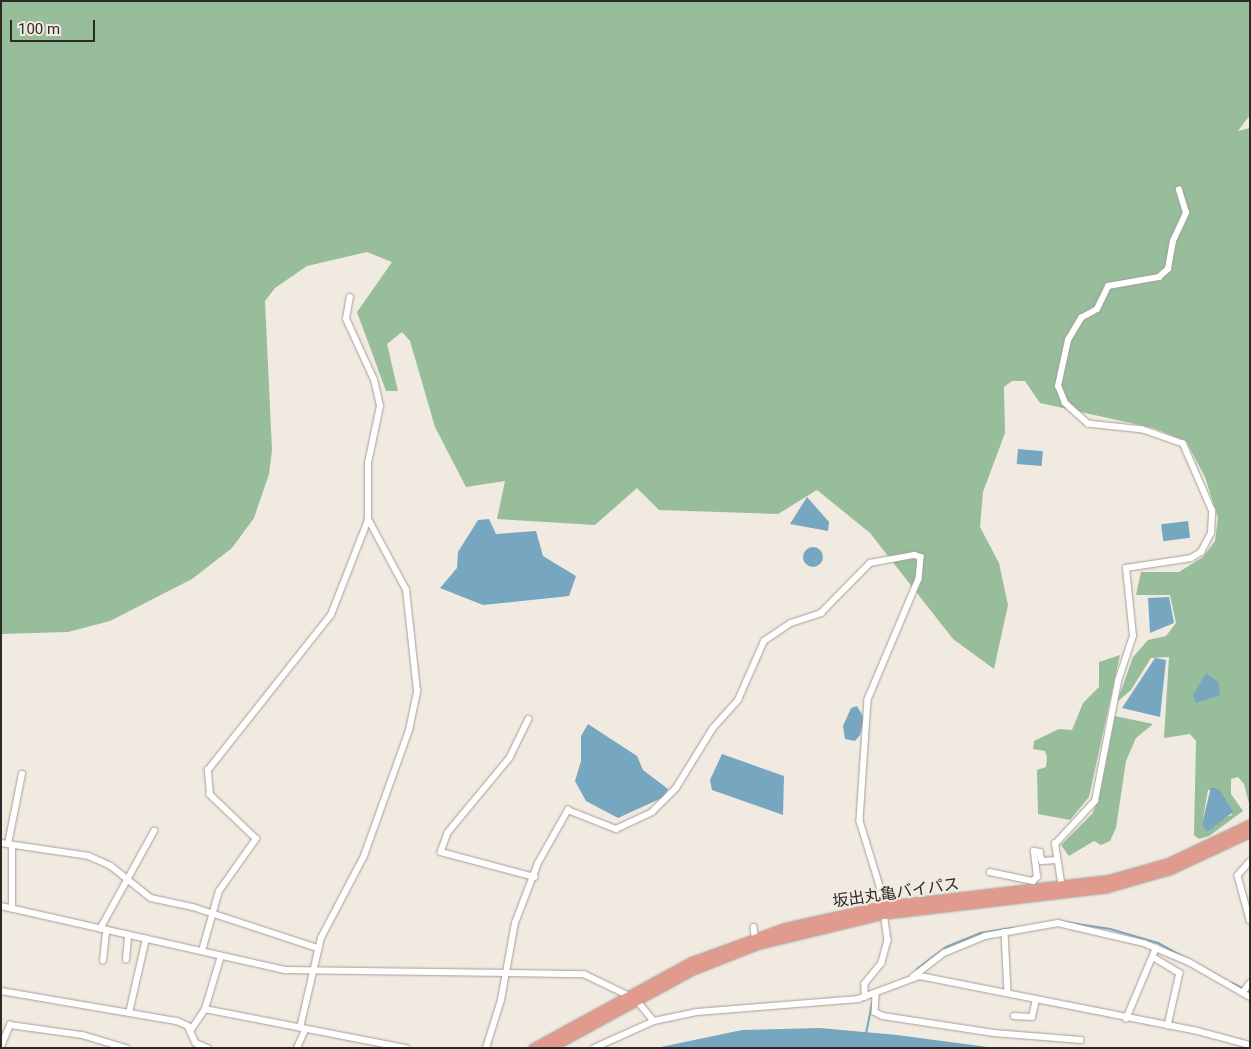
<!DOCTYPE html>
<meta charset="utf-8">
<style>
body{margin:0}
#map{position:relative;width:1251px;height:1049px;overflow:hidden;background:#f1eae0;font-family:Roboto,"Noto Sans JP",sans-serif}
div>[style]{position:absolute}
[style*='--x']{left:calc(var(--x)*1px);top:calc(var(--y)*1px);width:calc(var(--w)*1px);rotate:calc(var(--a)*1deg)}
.forest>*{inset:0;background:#97bd9b}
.water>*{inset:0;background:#77a6c0;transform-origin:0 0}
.round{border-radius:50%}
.stream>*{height:2px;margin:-1px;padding:0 1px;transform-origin:1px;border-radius:1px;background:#77a6c0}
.roads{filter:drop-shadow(0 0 1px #a59e95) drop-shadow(0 0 1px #a59e95)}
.minor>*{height:5.5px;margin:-2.75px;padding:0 2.75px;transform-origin:2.75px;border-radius:2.75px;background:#fff}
.trunk>*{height:9px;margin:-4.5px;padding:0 4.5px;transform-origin:4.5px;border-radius:4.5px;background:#e09b8e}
span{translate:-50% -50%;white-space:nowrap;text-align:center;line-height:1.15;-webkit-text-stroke:4px #f1eae0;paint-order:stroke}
.street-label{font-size:16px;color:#2c2a26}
.frame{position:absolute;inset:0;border:2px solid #2c2a26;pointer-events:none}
.scale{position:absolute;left:10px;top:20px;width:85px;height:22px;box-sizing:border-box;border:2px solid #2c2a26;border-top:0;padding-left:6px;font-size:15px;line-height:18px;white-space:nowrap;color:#2c2a26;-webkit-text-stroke:4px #f1eae0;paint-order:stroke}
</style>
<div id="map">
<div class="forest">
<div style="clip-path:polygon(evenodd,1px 1px,1250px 1px,1250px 115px,1238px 131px,1250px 128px,1250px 807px,1244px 784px,1238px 777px,1231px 779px,1231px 794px,1243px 811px,1209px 836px,1199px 839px,1194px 835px,1196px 741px,1190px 734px,1164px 738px,1169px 657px,1151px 658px,1131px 690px,1117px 702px,1133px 657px,1148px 640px,1166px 636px,1176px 623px,1170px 595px,1136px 595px,1141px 572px,1179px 572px,1203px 557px,1215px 541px,1218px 518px,1205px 477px,1186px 441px,1153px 428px,1040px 403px,1025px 381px,1012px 381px,1004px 387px,1005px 433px,983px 492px,980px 527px,999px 563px,1008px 605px,994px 669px,953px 639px,870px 533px,817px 490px,778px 514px,659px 510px,637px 488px,595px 525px,497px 519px,505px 481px,466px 487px,435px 427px,410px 341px,402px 332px,387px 344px,398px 391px,386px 391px,357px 312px,392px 262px,367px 252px,307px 266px,275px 288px,265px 301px,272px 450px,269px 474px,254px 518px,232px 548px,192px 579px,110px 621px,68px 632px,1px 634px,1px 1px,1208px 790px,1220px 790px,1232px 815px,1202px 824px,1208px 790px)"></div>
<div style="clip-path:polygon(1120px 655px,1089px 797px,1070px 820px,1038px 814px,1037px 770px,1046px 767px,1047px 757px,1045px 751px,1033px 749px,1034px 741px,1059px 729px,1072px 730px,1083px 703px,1099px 687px,1099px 662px)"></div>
<div style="clip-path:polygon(1115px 716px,1153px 724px,1136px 738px,1126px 761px,1116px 828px,1110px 841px,1101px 845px,1094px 841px,1069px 856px,1061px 845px,1092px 814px,1099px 798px)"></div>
</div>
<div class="water">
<div style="left:1018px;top:449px;width:25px;height:15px;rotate:5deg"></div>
<div style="clip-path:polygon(807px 497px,829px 522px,828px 531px,790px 524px)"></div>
<div style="clip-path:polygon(489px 519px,496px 534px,536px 531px,543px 556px,576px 576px,569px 596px,483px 605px,440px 588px,457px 568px,458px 552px,478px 520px)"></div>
<div style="left:1188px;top:521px;width:17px;height:27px;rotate:83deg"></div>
<div class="round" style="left:803px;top:547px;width:20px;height:20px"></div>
<div style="clip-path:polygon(1169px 597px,1174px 623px,1150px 633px,1148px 598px)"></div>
<div style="clip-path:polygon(1155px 658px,1166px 660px,1160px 717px,1122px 708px)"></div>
<div style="clip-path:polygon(1206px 673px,1218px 682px,1220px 695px,1196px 703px,1193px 695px)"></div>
<div style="clip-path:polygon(857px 706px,864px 718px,860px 735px,855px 741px,845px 739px,843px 726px,851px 708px)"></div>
<div style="clip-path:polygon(588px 724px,637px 756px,643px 770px,668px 789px,664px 797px,618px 818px,586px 801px,575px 781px,581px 761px,581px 736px)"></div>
<div style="clip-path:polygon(722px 754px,784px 776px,783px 815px,712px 790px,710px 780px)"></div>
<div style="clip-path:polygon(1211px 787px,1220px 790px,1233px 812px,1207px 832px,1202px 824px)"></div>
<div style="clip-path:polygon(820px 1028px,897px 1035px,995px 1048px,656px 1048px,742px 1030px)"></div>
</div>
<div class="stream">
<div style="--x:1057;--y:921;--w:54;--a:8.6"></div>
<div style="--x:1110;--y:929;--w:50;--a:16.3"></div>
<div style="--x:1158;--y:943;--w:77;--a:28.9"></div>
<div style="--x:917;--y:969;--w:36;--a:-37"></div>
<div style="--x:946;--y:947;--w:38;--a:-22"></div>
<div style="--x:981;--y:933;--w:33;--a:-9"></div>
<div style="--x:1232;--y:983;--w:20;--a:27"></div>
<div style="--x:866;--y:1034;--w:32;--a:-79"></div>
</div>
<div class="roads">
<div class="minor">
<div style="--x:529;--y:719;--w:43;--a:116"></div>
<div style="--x:510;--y:758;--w:97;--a:129.6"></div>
<div style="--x:448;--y:833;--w:20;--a:110"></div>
<div style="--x:441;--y:852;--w:97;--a:14.9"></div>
<div style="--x:1;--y:843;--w:89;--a:8.4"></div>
<div style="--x:89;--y:856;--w:24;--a:24"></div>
<div style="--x:111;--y:866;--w:51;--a:38.7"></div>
<div style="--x:151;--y:898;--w:43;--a:12.1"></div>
<div style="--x:193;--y:907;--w:132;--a:18.2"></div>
<div style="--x:8;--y:844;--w:71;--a:-78.7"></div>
<div style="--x:1250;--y:862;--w:18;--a:131"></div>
<div style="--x:1238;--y:876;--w:46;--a:74.7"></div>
<div style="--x:990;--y:872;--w:44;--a:11.8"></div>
<div style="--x:1033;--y:881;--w:6;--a:-45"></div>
<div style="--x:1037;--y:877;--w:26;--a:-97"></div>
<div style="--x:1034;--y:851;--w:6;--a:9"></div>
<div style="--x:1040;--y:852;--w:9;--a:77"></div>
<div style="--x:1042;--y:861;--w:15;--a:-4"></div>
<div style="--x:1062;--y:888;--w:45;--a:-99"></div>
<div style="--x:1055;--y:844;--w:59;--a:-47.1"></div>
<div style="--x:1095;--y:801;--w:122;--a:-79.1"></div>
<div style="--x:1118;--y:681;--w:47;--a:-71.6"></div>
<div style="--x:1133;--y:636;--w:68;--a:-95.9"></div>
<div style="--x:1126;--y:568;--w:66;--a:-8.7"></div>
<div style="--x:1191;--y:558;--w:12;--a:-31"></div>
<div style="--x:1201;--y:552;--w:21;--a:-62"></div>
<div style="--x:1211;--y:533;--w:22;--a:-87"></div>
<div style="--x:1212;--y:511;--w:73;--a:-113.4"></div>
<div style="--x:1183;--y:444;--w:42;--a:-160.7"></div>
<div style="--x:1143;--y:430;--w:55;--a:-173.8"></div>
<div style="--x:1088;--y:424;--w:31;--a:-138"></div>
<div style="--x:1065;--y:403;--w:18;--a:-112"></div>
<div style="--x:1058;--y:386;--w:47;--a:-77.7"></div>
<div style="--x:1068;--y:340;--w:26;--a:-59"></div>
<div style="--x:1081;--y:318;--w:18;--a:-29"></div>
<div style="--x:1097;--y:309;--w:25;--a:-64"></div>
<div style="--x:1108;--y:286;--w:52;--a:-10"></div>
<div style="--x:1159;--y:277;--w:12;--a:-42"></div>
<div style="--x:1168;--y:269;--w:28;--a:-80"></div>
<div style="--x:1173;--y:241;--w:31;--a:-65"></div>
<div style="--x:1186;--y:213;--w:24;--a:-107"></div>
<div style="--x:1;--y:906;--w:292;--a:12.7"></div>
<div style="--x:286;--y:970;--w:298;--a:0.8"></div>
<div style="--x:584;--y:974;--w:58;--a:25.7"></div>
<div style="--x:636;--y:999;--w:28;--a:51"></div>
<div style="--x:12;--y:909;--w:64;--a:-90"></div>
<div style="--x:754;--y:927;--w:10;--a:84"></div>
<div style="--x:100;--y:929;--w:112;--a:-61.1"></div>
<div style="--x:1005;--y:932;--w:61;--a:87.2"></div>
<div style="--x:202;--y:951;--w:62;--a:-74.2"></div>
<div style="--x:219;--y:891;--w:64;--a:-54.6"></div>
<div style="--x:256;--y:839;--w:64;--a:-136.3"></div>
<div style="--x:210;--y:795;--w:25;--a:-95"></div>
<div style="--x:208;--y:770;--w:198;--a:-51.6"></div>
<div style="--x:331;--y:615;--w:102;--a:-68.7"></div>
<div style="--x:1153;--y:957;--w:31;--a:31"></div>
<div style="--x:1180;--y:973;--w:54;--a:102.8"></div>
<div style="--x:126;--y:960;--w:25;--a:-85"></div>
<div style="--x:103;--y:961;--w:31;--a:-84"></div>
<div style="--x:913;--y:977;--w:39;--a:-38"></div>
<div style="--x:944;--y:953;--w:44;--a:-22.5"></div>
<div style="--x:985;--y:936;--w:74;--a:-10.1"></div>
<div style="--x:1058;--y:923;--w:88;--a:13.1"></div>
<div style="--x:1144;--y:943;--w:49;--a:22.9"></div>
<div style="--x:1189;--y:962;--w:70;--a:29.8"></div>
<div style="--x:1;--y:991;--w:179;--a:9.7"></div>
<div style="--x:177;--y:1021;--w:12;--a:24"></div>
<div style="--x:188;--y:1026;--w:19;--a:65"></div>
<div style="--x:1243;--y:992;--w:11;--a:-52"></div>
<div style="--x:876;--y:995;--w:17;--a:93"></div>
<div style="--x:875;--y:1012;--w:9;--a:27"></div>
<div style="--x:883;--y:1016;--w:112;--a:8.7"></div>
<div style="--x:994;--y:1033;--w:87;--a:4.6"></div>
<div style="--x:205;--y:1009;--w:205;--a:11"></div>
<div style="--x:129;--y:1013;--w:76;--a:-77.1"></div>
<div style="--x:1014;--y:1016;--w:18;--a:3"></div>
<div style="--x:1032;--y:1017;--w:18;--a:-77"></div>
<div style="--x:1126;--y:1019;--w:77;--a:-67.1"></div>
<div style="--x:300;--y:1028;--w:92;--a:-76.9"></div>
<div style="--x:321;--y:938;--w:93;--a:-62.3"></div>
<div style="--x:364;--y:856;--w:134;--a:-70.3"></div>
<div style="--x:409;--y:730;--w:40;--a:-78"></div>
<div style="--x:417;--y:691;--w:102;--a:-96.2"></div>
<div style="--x:406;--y:590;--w:81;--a:-118.2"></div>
<div style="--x:368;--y:519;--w:56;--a:-90"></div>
<div style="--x:368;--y:463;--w:58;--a:-78.1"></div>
<div style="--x:380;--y:406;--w:27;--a:-103"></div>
<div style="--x:374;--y:380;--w:67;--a:-114.7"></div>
<div style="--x:346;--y:319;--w:22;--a:-80"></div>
<div style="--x:191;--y:1030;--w:25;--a:-56"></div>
<div style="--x:205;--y:1009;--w:55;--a:-73.2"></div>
<div style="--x:196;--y:1043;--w:13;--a:23"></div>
<div style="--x:1;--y:1047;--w:24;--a:-68"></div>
<div style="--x:10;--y:1025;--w:73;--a:7.9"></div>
<div style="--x:82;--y:1035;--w:46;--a:16.5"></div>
<div style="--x:297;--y:1048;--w:20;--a:-66"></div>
<div style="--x:486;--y:1048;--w:50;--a:-72.6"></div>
<div style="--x:501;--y:1000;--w:78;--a:-79.7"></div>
<div style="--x:515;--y:923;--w:64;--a:-69"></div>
<div style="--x:538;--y:863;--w:61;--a:-60.5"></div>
<div style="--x:568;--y:810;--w:52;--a:21.6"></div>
<div style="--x:616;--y:829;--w:40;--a:-25"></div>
<div style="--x:652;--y:812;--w:34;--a:-45"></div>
<div style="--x:676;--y:788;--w:70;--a:-58.3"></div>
<div style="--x:713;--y:728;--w:38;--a:-48"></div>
<div style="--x:738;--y:700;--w:64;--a:-66.2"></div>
<div style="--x:764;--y:641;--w:32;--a:-34"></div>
<div style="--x:791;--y:623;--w:32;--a:-18"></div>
<div style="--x:821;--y:613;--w:70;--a:-45.6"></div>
<div style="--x:870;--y:563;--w:45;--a:-10.3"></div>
<div style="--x:914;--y:555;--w:7;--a:16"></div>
<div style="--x:921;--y:557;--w:22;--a:95"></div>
<div style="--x:919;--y:579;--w:131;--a:112.9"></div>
<div style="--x:868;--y:700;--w:121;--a:93.8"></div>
<div style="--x:860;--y:821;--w:68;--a:72.9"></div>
<div style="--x:880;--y:886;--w:55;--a:81.6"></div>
<div style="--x:888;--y:940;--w:24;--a:105"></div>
<div style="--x:882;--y:963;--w:27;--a:129"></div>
<div style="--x:865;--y:984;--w:13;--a:90"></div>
<div style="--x:594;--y:1048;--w:66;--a:-24.2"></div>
<div style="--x:654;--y:1021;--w:44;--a:-11.8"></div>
<div style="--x:697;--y:1012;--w:162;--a:-4.6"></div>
<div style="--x:858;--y:999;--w:66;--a:-20.4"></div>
<div style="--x:920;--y:976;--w:283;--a:11.2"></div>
<div style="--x:1198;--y:1031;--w:54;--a:15.1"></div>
</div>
<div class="trunk">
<div style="--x:533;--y:1048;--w:180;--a:-28.6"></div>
<div style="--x:691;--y:962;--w:99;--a:-20.1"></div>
<div style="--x:784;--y:928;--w:100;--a:-12.7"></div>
<div style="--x:882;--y:906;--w:226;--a:-6.6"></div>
<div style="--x:1107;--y:880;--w:63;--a:-15.6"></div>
<div style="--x:1168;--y:863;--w:91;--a:-25.4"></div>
<div style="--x:549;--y:1048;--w:163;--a:-28.6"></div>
<div style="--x:692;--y:970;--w:71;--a:-21.5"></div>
<div style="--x:758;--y:944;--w:129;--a:-13.5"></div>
<div style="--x:883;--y:914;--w:224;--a:-6.7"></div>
<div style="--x:1105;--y:888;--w:69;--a:-16.1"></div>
<div style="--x:1171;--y:869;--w:87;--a:-25.1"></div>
</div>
</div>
<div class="street-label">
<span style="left:896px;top:893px;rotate:-8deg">坂出丸亀バイパス</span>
</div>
<div class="frame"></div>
<div class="scale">100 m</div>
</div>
